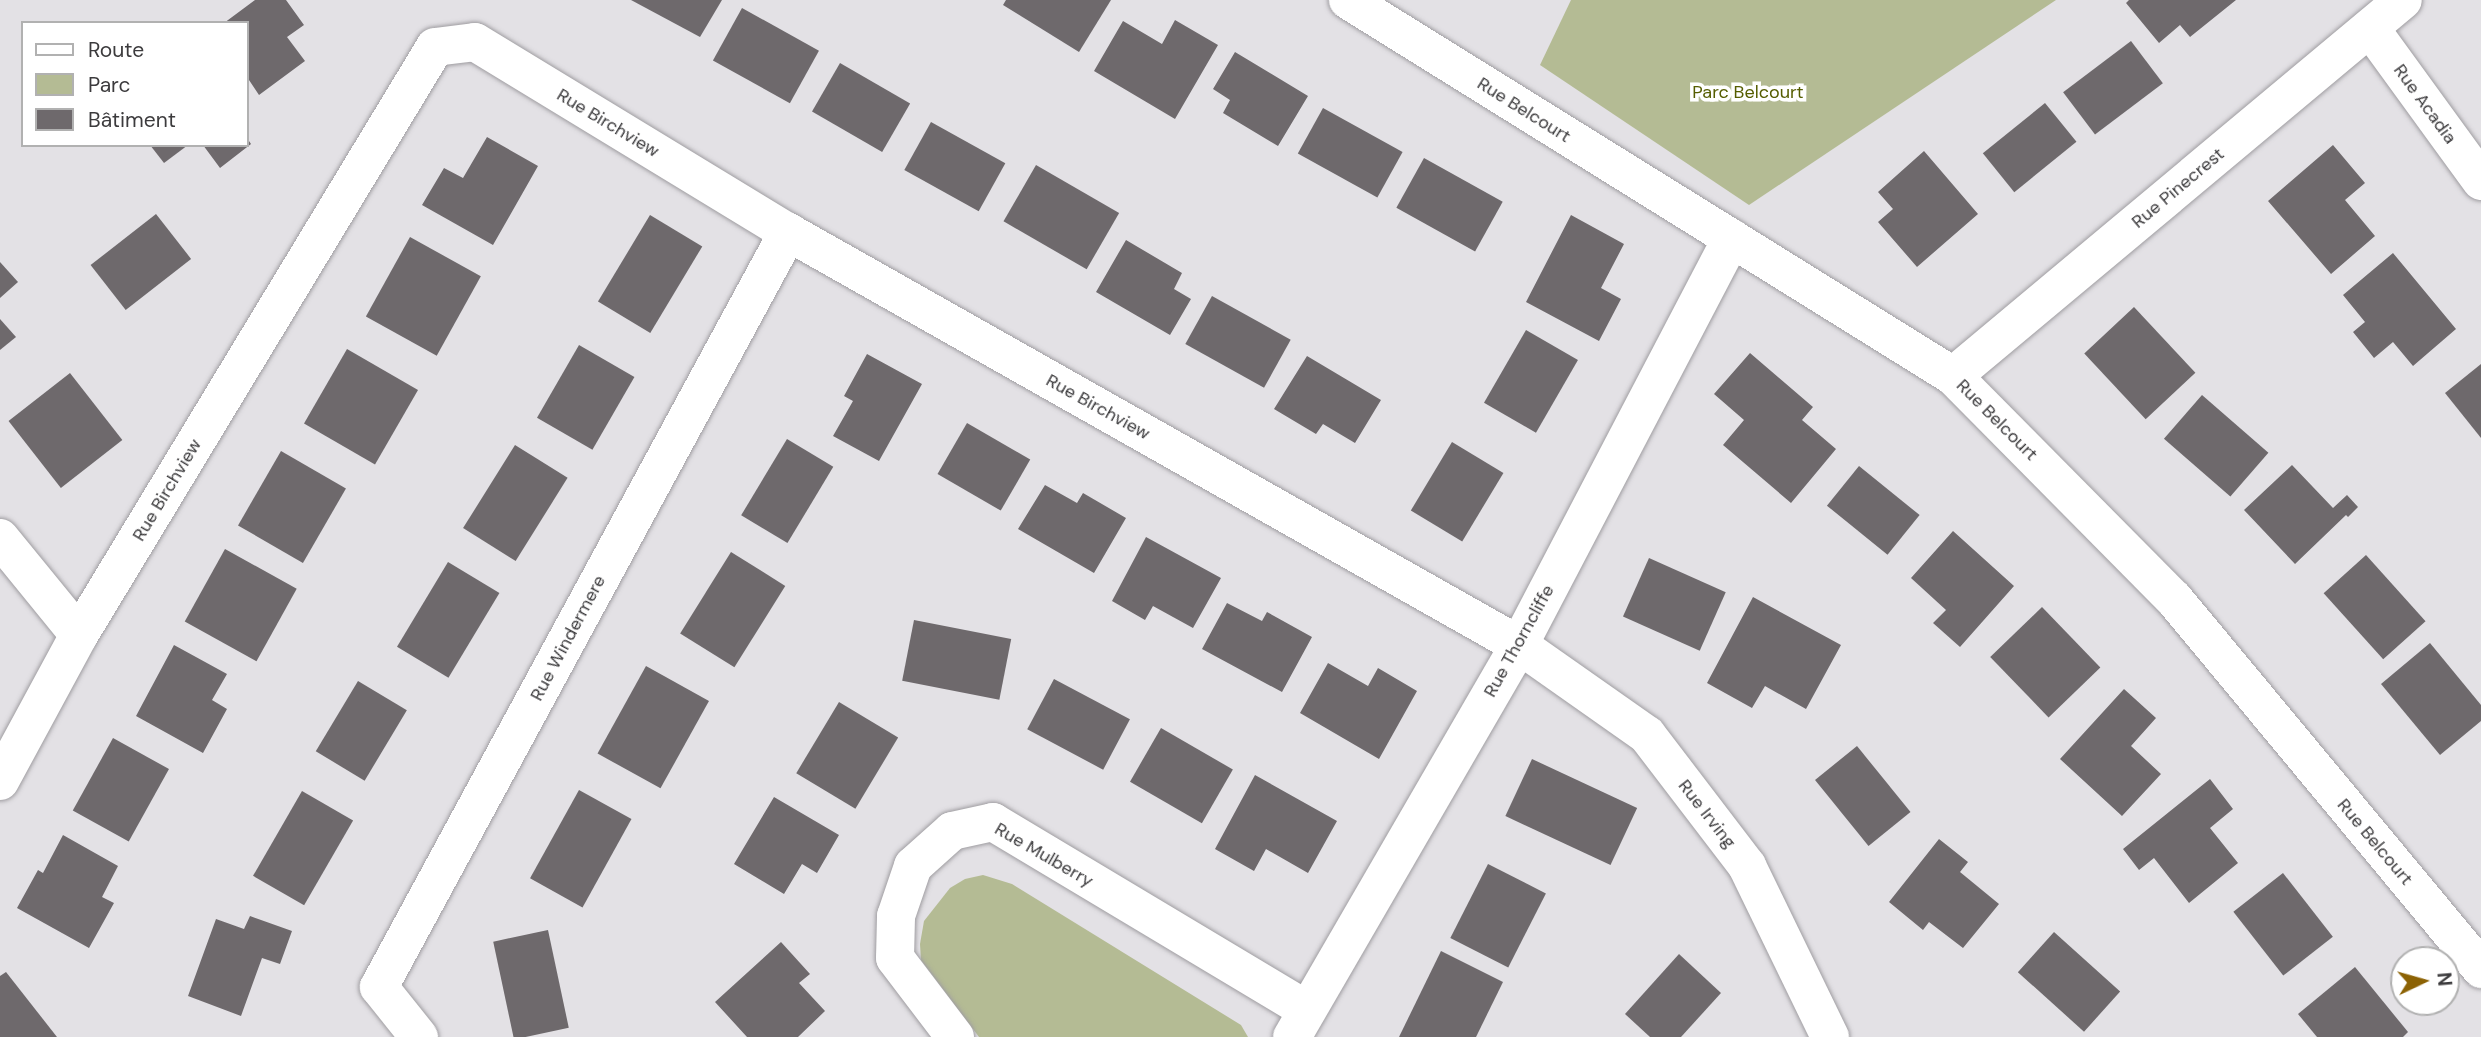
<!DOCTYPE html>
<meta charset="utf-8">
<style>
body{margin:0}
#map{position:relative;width:2481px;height:1037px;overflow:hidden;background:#e3e1e5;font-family:"DM Sans",sans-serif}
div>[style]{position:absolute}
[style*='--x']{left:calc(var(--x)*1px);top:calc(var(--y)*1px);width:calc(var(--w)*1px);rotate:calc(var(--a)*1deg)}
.green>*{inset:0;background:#b4bb94}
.building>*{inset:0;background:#6e696c;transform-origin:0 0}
.roads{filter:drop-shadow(0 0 2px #9f9da1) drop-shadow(0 0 2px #9f9da1)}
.minor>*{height:38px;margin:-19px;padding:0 19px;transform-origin:19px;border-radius:19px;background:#fff}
span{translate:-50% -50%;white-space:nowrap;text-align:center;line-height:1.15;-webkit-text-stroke:7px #fff;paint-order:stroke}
.park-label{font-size:18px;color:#555d00}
.street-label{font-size:18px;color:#3c3b3d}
.legend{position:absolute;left:21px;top:21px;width:228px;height:126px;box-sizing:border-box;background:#fff;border:2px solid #b1b1b1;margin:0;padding:9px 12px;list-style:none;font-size:21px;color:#3c3b3d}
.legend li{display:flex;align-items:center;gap:14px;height:35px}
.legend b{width:35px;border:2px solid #b1b1b1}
.north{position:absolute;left:2390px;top:946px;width:70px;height:70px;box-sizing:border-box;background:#fff;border:2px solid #b1b1b1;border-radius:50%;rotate:85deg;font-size:19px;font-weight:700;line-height:28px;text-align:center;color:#3c3b3d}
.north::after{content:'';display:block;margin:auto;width:24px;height:32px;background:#8c6204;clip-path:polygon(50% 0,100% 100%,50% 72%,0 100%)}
</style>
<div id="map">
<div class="green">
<div style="clip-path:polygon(1571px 0,2056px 0,1749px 205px,1540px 65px)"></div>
<div style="clip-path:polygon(983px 875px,1012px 884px,1241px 1025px,1248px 1037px,979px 1037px,921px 960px,920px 944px,924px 921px,950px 888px,965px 879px)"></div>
</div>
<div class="building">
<div style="clip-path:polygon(255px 0,286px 0,304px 25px,287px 37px,305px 61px,259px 95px,247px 77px,247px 23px,224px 23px)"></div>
<div style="clip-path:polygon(631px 0,722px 0,700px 37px)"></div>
<div style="clip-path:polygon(1006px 0,1111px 0,1079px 52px,1003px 5px)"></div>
<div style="clip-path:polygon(2129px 0,2236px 0,2190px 37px,2180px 25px,2159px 43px,2126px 3px)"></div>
<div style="left:742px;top:8px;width:88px;height:60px;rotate:29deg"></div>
<div style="clip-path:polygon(1175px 20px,1218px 45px,1175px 119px,1094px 71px,1123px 21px,1162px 44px)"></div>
<div style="left:2131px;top:41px;width:53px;height:85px;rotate:53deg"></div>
<div style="clip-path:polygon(1235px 52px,1308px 96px,1278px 146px,1223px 113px,1230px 100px,1213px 89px)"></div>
<div style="left:840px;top:63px;width:81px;height:56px;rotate:30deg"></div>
<div style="left:2045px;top:103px;width:50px;height:80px;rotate:51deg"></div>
<div style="left:1323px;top:108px;width:91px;height:52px;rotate:29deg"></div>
<div style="left:931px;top:122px;width:85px;height:55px;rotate:29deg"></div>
<div style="clip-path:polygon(487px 137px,538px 166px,493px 245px,422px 205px,444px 168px,463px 178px)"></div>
<div style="clip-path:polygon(247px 138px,251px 144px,220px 168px,203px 145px,247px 145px)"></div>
<div style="clip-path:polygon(150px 145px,188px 145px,164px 163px)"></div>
<div style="clip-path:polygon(2333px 145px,2365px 183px,2345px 200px,2375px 236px,2331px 274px,2268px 201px)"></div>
<div style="clip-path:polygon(1924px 151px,1978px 214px,1917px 267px,1878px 222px,1893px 209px,1878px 192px)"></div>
<div style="left:1424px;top:158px;width:90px;height:57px;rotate:29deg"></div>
<div style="left:1036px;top:165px;width:96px;height:65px;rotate:30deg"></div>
<div style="left:156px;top:214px;width:57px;height:83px;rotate:52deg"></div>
<div style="left:650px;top:215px;width:61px;height:101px;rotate:31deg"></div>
<div style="clip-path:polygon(1571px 215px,1624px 244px,1601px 288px,1621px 299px,1599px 341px,1526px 302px)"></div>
<div style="left:410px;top:237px;width:81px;height:91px;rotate:29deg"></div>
<div style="clip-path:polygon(1126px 240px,1182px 273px,1174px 289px,1191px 299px,1170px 335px,1096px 292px)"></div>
<div style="clip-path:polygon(2393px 253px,2456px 329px,2413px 366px,2393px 342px,2374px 358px,2353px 332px,2365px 322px,2343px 295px)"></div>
<div style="clip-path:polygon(0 262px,18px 282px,0 298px)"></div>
<div style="left:1212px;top:296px;width:90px;height:55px;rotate:29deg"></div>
<div style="left:2134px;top:307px;width:90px;height:68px;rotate:47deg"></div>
<div style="clip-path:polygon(0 319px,16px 337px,0 350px)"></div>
<div style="left:1526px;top:330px;width:60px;height:84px;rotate:30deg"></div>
<div style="left:579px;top:345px;width:64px;height:84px;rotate:30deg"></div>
<div style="left:347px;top:349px;width:82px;height:86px;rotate:30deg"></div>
<div style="clip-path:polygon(1750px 353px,1813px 407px,1802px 420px,1836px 449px,1791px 503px,1723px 445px,1744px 420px,1714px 394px)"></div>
<div style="clip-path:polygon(867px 354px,922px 384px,879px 461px,833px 436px,853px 401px,844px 396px)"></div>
<div style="clip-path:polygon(1307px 356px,1381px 400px,1355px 443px,1323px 424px,1316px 434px,1274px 409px)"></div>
<div style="clip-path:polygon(2481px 364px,2481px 438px,2445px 393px)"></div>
<div style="left:70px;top:373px;width:85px;height:78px;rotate:52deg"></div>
<div style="left:2202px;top:395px;width:88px;height:58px;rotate:41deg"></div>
<div style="left:967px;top:423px;width:73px;height:59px;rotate:30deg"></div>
<div style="left:787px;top:439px;width:54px;height:89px;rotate:31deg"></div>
<div style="left:1452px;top:442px;width:60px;height:80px;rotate:31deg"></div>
<div style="left:515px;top:445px;width:62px;height:98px;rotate:32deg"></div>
<div style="left:281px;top:451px;width:75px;height:86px;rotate:30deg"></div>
<div style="clip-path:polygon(2292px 465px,2333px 508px,2347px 495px,2358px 507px,2348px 517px,2346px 515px,2295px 564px,2244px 510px)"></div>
<div style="left:1859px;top:466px;width:78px;height:51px;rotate:39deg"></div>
<div style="clip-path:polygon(1045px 485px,1077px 503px,1083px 493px,1126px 518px,1094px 573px,1018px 529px)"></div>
<div style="clip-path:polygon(1953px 531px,2014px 586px,1960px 647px,1933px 623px,1946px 610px,1911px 578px)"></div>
<div style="clip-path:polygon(1146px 537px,1221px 578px,1193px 628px,1153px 606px,1145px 620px,1112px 601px)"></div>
<div style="left:225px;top:549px;width:82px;height:83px;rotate:29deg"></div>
<div style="left:731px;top:552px;width:64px;height:96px;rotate:32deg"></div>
<div style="left:2366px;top:555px;width:89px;height:57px;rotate:48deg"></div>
<div style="left:1649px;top:558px;width:84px;height:64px;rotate:24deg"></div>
<div style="left:448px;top:562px;width:60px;height:99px;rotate:31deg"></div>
<div style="clip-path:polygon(1753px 597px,1841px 645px,1806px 709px,1765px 686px,1752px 708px,1707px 683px)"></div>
<div style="clip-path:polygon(1227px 603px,1262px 621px,1267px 612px,1312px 637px,1282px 692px,1202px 649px)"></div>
<div style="left:2042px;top:607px;width:84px;height:72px;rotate:46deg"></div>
<div style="left:914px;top:620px;width:99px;height:62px;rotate:11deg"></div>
<div style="clip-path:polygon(2430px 643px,2481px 705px,2481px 721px,2440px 755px,2381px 684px)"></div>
<div style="clip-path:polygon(174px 645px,227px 674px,212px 700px,227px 709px,203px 753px,136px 716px)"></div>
<div style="clip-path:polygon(1328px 663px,1368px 686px,1378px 668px,1417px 691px,1379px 759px,1300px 713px)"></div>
<div style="left:646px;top:666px;width:72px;height:100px;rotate:29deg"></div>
<div style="left:1054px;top:679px;width:86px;height:57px;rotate:28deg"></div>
<div style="left:358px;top:681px;width:57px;height:82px;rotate:31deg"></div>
<div style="clip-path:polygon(2124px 689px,2156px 718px,2131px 746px,2161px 774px,2122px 816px,2060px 759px)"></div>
<div style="left:839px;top:702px;width:69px;height:83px;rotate:31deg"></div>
<div style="left:1161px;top:728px;width:83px;height:62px;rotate:30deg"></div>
<div style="left:113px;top:738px;width:64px;height:83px;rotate:29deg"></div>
<div style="left:1857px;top:746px;width:85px;height:54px;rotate:51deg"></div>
<div style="left:1532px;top:759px;width:116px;height:63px;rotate:25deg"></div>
<div style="clip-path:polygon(1255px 775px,1337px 821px,1308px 873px,1266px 849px,1254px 871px,1215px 849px)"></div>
<div style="clip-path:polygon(2210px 779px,2233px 809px,2210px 828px,2238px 863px,2189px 903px,2154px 858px,2139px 870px,2123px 849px)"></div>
<div style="left:579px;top:790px;width:60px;height:101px;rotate:29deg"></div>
<div style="left:302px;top:791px;width:59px;height:98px;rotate:30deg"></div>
<div style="clip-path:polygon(774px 797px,839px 835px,817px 873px,802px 864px,784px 894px,734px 864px)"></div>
<div style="clip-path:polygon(63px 835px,118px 866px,102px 897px,114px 903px,89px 948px,17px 908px,38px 870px,43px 873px)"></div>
<div style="clip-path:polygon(1939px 839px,1968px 862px,1960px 872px,1999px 904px,1963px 948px,1929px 922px,1923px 930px,1889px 902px)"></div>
<div style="left:1488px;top:864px;width:65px;height:83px;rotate:27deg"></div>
<div style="left:2283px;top:873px;width:81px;height:63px;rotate:52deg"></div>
<div style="clip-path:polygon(250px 916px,292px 931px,280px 964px,262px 958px,241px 1016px,188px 996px,216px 919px,244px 929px)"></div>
<div style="left:548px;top:930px;width:100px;height:56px;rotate:78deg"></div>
<div style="left:2054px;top:932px;width:89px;height:54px;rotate:42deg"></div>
<div style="clip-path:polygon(781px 942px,810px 974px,799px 983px,825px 1011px,798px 1037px,747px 1037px,715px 1002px)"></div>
<div style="clip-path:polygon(1441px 951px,1503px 982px,1476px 1037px,1399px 1037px)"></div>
<div style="clip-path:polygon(1679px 954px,1721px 993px,1681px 1037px,1650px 1037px,1625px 1014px)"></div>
<div style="clip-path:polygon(2355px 967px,2408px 1032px,2403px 1037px,2317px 1037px,2298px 1014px)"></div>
<div style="clip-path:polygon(6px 972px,57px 1037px,0 1037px,0 976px)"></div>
</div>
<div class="roads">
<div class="minor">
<div style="--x:1348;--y:0;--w:712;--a:31.86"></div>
<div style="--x:1953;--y:376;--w:314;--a:45.3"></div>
<div style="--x:2174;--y:599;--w:481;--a:50.3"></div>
<div style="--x:2370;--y:28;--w:189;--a:54"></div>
<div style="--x:1953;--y:376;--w:586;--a:-39.88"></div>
<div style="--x:0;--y:538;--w:125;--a:50.8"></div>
<div style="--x:0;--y:781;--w:166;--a:-61.6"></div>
<div style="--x:79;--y:635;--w:687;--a:-58.81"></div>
<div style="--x:435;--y:47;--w:40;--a:-7.1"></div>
<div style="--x:475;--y:42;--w:366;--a:31.3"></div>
<div style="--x:788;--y:232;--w:840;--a:29.47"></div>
<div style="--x:1519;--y:645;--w:156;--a:35.1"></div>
<div style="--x:1647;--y:735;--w:165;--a:52.6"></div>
<div style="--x:1747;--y:866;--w:190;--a:64.1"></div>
<div style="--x:419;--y:1037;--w:64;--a:-128.7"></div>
<div style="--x:379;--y:987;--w:859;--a:-61.55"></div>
<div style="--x:955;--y:1037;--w:99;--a:-127.2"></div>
<div style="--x:895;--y:958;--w:42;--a:-88.6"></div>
<div style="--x:896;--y:916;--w:53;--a:-71.2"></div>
<div style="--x:913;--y:866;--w:52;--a:-41.9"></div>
<div style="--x:952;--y:831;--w:42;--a:-12.4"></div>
<div style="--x:993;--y:822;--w:366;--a:30.9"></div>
<div style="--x:1292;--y:1037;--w:453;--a:-59.9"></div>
<div style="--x:1519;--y:645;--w:459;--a:-62.4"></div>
</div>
</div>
<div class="park-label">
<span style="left:1748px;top:92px">Parc Belcourt</span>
</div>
<div class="street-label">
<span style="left:2425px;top:104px;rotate:54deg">Rue Acadia</span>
<span style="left:1524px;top:110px;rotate:32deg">Rue Belcourt</span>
<span style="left:608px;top:123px;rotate:31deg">Rue Birchview</span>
<span style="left:2178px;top:188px;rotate:-40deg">Rue Pinecrest</span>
<span style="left:1098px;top:407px;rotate:29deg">Rue Birchview</span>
<span style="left:1997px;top:420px;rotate:45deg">Rue Belcourt</span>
<span style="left:167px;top:490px;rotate:-59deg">Rue Birchview</span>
<span style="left:568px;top:638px;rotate:-62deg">Rue Windermere</span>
<span style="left:1519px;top:641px;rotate:-61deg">Rue Thorncliffe</span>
<span style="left:1707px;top:814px;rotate:52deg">Rue Irving</span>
<span style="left:2375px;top:842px;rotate:50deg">Rue Belcourt</span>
<span style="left:1044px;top:855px;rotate:30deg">Rue Mulberry</span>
</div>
<ul class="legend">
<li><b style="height:9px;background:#fff"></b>Route</li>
<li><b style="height:19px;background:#b4bb94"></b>Parc</li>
<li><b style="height:19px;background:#6e696c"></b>Bâtiment</li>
</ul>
<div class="north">N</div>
</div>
